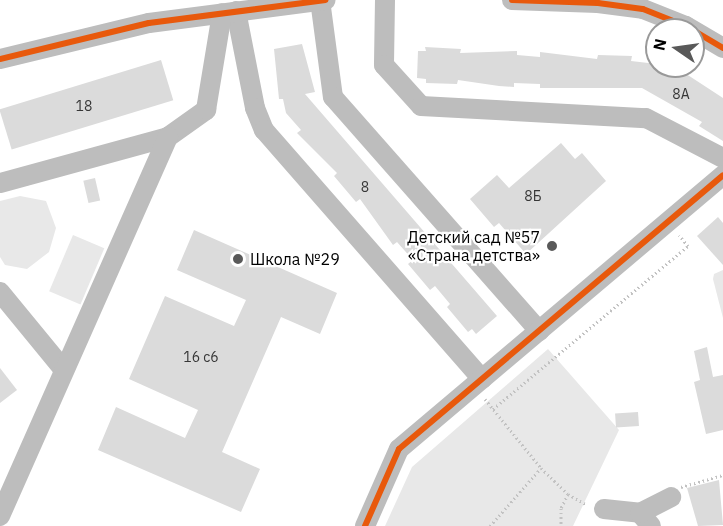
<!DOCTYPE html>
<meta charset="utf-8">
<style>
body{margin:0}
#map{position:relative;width:723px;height:526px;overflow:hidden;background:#fff;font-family:"IBM Plex Sans",sans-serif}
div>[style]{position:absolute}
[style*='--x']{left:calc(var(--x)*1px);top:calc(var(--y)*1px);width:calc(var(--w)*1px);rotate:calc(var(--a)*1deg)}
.green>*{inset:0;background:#e8e8e8;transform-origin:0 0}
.building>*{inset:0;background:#dbdbdb;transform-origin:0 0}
.path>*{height:3px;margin-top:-1.5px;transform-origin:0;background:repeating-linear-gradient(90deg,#c2c2c2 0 1.5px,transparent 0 4.5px)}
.minor>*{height:20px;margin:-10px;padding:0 10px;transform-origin:10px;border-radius:10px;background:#bdbdbd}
.cycleway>*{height:6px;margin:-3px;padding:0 3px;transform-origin:3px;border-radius:3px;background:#e8590c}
.dots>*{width:16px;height:16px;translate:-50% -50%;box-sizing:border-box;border:3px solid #fff;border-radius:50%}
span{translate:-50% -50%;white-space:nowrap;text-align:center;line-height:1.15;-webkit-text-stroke:4.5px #fff;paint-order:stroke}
.number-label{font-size:14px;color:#373737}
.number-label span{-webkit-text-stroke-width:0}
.poi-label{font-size:16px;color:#000}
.right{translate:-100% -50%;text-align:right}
.left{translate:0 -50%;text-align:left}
.north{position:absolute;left:645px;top:18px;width:60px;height:60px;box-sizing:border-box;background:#fff;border:2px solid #999;border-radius:50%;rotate:283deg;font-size:16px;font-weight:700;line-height:24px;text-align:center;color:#000}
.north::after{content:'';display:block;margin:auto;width:21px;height:27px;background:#595959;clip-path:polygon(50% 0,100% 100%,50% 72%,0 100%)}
</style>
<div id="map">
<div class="green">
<div style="clip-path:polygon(20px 196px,46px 201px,56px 228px,49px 252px,27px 269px,5px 265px,0 257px,0 201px)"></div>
<div style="left:73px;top:235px;width:34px;height:61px;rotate:23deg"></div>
<div style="clip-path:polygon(723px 270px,723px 318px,713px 279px,714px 274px)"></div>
<div style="clip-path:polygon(548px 349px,619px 430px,573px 526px,385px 526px,412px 467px)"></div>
</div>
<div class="building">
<div style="clip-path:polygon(302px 44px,315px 92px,305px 94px,497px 316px,476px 334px,472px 329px,468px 332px,447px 307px,450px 304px,435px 286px,430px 290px,408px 264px,413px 260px,397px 242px,393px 245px,360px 199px,356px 202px,334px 176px,337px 173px,297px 133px,301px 130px,286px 113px,283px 99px,279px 99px,274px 49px)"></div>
<div style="clip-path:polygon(425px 47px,461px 49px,460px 53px,517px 51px,517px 55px,540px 57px,540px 52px,597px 59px,598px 55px,632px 56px,631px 61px,674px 66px,723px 98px,723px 141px,699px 126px,702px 122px,642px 88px,540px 88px,540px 84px,514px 83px,514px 87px,499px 86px,458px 80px,457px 84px,426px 83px,426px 79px,417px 78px,418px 51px,426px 51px)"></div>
<div style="left:161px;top:60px;width:42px;height:169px;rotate:73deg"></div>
<div style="clip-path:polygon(561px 143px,575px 159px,582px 153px,606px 181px,526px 254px,499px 223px,494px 227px,470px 199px,497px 175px,509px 188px)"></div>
<div style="left:95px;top:178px;width:23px;height:12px;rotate:77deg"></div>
<div style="clip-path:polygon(718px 217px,723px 223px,723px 265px,697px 236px)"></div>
<div style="clip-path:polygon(194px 230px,337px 293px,320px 334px,281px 317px,222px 452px,260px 469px,241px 512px,98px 450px,116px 407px,185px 438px,198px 410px,129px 379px,165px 296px,234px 326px,246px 300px,177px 270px)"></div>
<div style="clip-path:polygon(707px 347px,713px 377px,723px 375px,723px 430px,706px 434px,694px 382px,700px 380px,694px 351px)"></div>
<div style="clip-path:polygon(0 368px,17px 390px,0 403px)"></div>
<div style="left:638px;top:412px;width:14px;height:23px;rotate:86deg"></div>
<div style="clip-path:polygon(719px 480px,723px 525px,698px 526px,687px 488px)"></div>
</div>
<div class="path">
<div style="--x:485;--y:399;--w:89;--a:50.9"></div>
<div style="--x:493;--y:409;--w:254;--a:-39.9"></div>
<div style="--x:688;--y:246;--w:14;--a:-129"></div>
<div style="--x:681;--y:487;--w:44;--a:-15.9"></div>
<div style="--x:568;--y:494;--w:22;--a:30"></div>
<div style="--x:490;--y:526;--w:77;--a:-48.7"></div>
<div style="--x:541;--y:468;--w:37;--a:44"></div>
<div style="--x:568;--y:494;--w:16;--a:117"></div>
<div style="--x:561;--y:508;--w:18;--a:90"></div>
</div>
<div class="minor">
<div style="--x:320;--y:0;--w:98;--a:82.4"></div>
<div style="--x:333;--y:97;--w:312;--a:48.6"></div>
<div style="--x:385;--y:0;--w:65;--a:90.9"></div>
<div style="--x:384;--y:65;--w:55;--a:47.9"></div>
<div style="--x:421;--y:106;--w:225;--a:3.1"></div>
<div style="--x:646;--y:118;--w:87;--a:27.5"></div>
<div style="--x:512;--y:0;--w:86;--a:2"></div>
<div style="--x:598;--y:3;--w:45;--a:7.6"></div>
<div style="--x:643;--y:9;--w:46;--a:21.6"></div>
<div style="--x:686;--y:26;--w:43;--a:30.7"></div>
<div style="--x:236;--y:11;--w:99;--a:78.9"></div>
<div style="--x:255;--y:108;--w:24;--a:68"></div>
<div style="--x:264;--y:130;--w:331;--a:48.8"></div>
<div style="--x:0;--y:59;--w:153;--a:-13.6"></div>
<div style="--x:149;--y:23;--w:178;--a:-7.4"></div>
<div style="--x:0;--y:183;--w:174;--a:-15.3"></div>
<div style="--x:168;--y:137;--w:47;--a:-35.4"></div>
<div style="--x:206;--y:110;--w:98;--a:-80.6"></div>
<div style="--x:0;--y:292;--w:101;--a:50.6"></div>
<div style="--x:604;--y:509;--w:36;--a:6"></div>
<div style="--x:640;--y:513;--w:17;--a:50"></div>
<div style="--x:640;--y:513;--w:35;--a:-27"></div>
<div style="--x:0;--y:516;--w:415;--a:-66.1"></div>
<div style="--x:365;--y:526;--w:84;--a:-66.2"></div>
<div style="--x:399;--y:449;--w:424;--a:-40.2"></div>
</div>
<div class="cycleway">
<div style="--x:512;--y:0;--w:86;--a:2"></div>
<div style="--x:598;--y:3;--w:45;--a:7.6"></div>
<div style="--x:643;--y:9;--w:46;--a:21.6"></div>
<div style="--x:686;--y:26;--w:43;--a:30.7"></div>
<div style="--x:0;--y:59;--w:153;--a:-13.6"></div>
<div style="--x:149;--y:23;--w:178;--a:-7.4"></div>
<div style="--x:365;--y:526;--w:84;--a:-66.2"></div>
<div style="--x:399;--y:449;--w:424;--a:-40.2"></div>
</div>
<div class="dots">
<div style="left:552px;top:246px;background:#595959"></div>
<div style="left:238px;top:259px;background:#595959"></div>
</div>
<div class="number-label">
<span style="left:681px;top:94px">8А</span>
<span style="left:84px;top:106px">18</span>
<span style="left:365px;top:187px">8</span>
<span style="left:533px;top:196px">8Б</span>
<span style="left:201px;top:357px">16 с6</span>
</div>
<div class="poi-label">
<span class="right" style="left:540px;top:246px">Детский сад №57<br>«Страна детства»</span>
<span class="left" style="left:250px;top:259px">Школа №29</span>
</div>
<div class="north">N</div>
</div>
